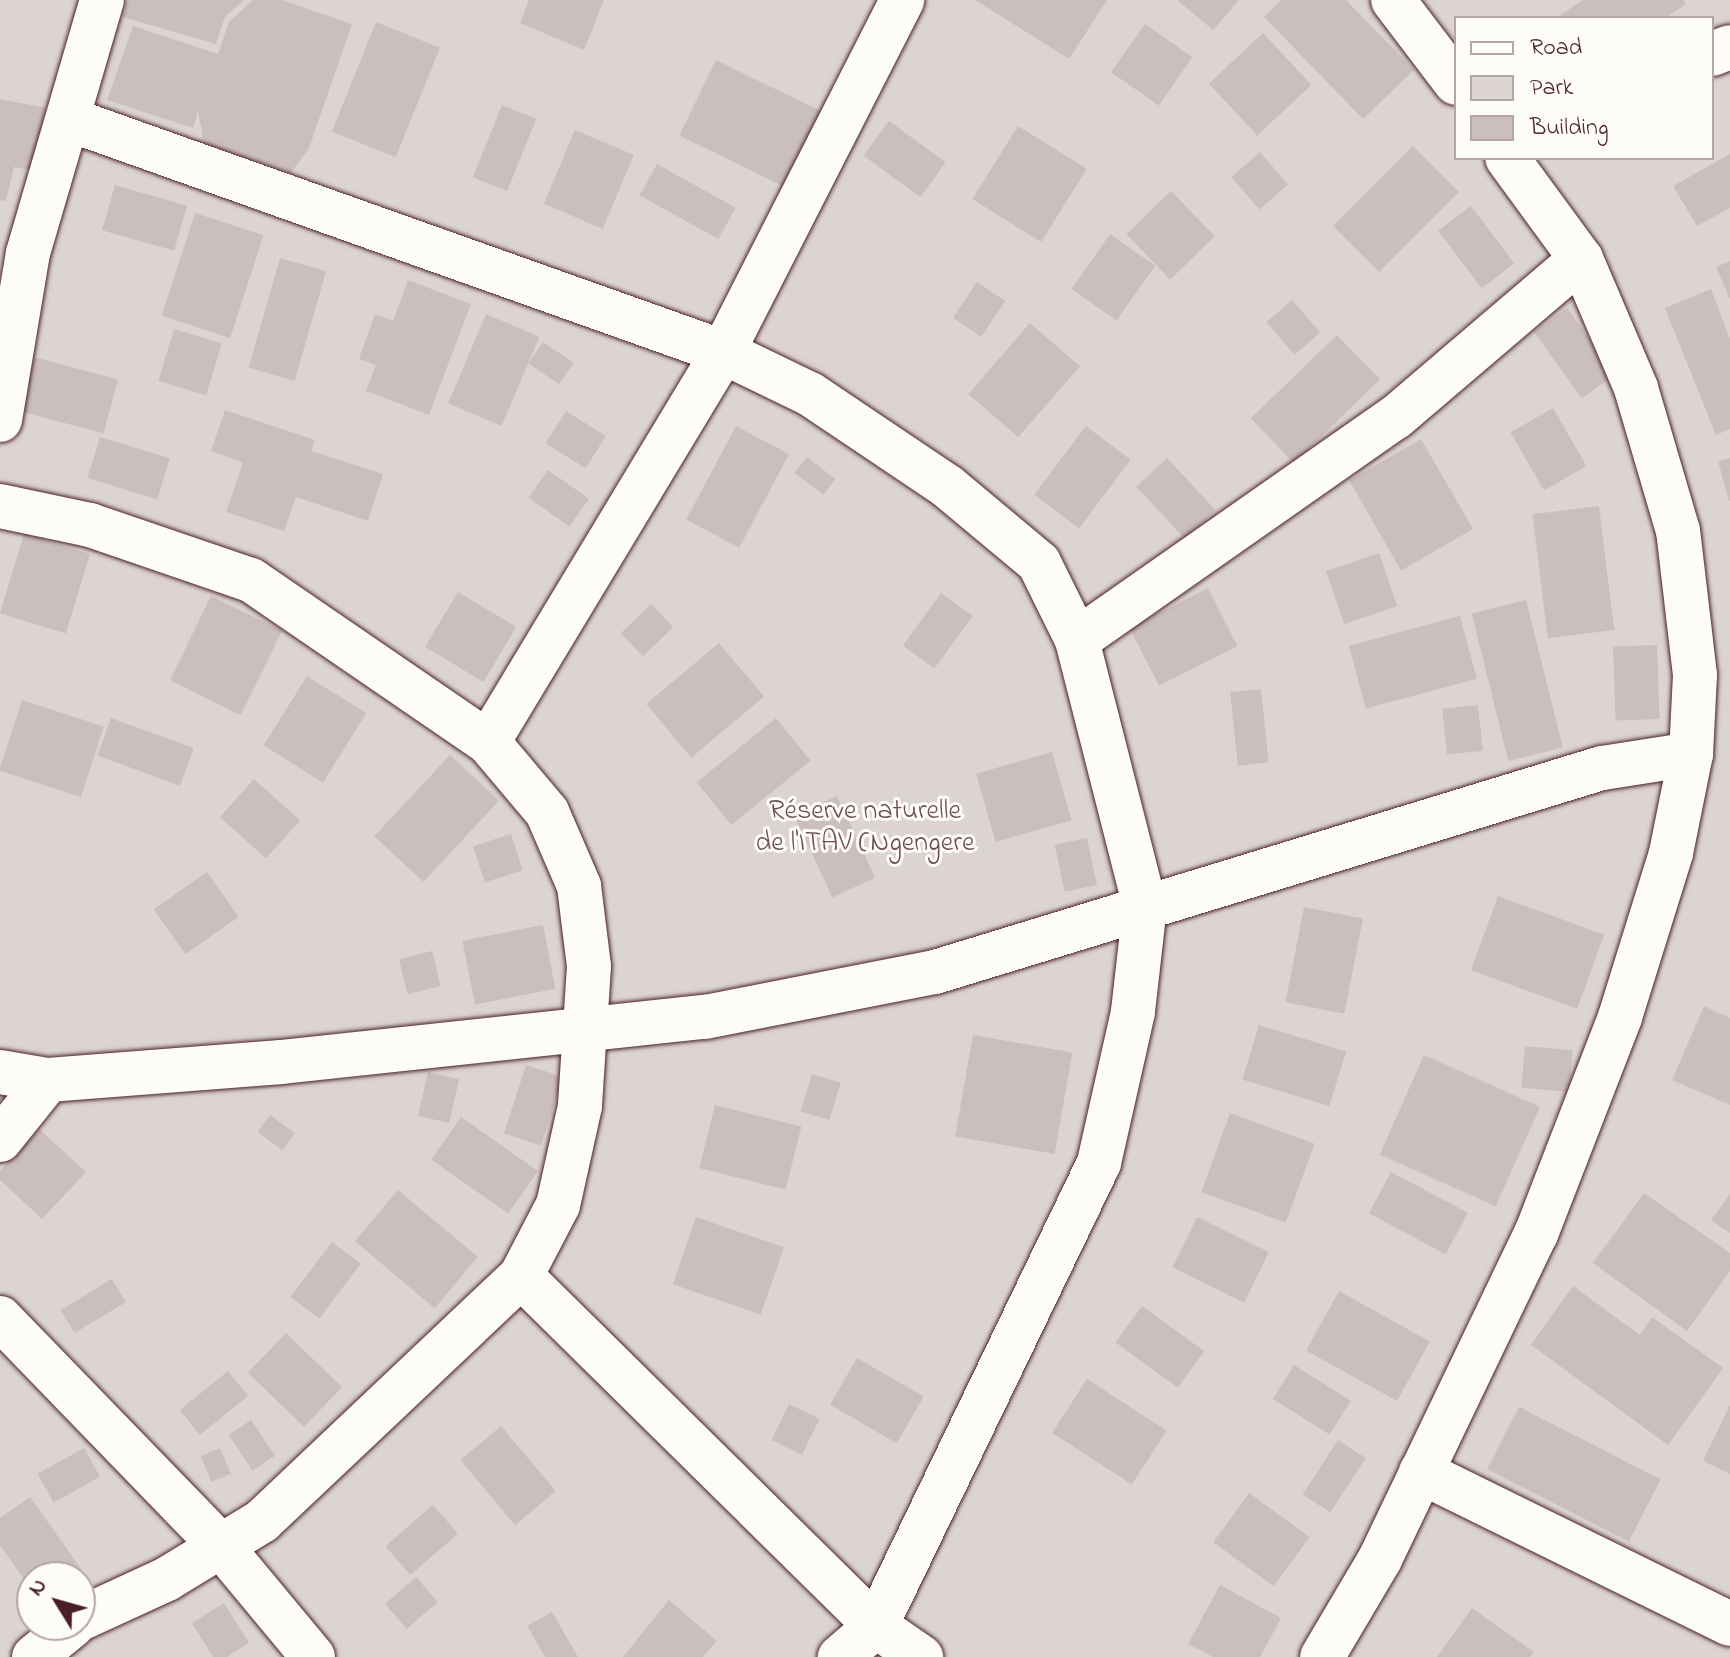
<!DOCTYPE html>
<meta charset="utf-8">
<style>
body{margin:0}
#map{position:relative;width:1730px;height:1657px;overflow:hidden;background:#f6f3ef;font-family:"Indie Flower",sans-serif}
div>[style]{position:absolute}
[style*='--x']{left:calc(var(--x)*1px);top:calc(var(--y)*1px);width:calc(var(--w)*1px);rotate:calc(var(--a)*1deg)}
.green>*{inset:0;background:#dcd4d2}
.building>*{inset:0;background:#cbbfbe;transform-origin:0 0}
.roads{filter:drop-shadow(0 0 2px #4a1f2b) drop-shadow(0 0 2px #4a1f2b)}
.street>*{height:44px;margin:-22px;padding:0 22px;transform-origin:22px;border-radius:22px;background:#fdfcf7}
span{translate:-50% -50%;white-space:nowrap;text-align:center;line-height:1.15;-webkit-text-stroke:6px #fdfcf7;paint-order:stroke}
.park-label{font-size:28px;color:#6e4c55}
.legend{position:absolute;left:1454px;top:16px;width:260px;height:144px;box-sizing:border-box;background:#fdfcf7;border:2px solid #b5a4a5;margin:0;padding:10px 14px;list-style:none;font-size:24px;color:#4a1f2b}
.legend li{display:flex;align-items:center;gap:16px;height:40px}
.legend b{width:40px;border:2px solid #b5a4a5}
.north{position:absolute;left:16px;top:1561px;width:80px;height:80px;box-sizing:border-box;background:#fdfcf7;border:2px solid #b5a4a5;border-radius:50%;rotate:307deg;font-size:22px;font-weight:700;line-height:32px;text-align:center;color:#4a1f2b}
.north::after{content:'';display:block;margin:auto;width:28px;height:36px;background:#4a1f2b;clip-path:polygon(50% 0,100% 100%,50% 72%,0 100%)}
</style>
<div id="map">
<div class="green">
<div style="clip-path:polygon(evenodd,0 0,1730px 0,1730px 1657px,0 1657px,0 0,1456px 18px,1712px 18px,1712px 158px,1456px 158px,1456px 18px,0 0,32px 1577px,80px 1577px,80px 1625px,32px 1625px,32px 1577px)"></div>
</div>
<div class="building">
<div style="clip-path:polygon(128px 0,244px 0,225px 17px,216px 44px,123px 17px)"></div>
<div style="clip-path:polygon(253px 0,282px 0,352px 24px,309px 148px,291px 173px,204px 143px,198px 111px,193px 128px,107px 100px,133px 26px,218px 54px,229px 22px)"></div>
<div style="clip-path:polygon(529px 0,604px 0,584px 50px,520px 23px)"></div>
<div style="clip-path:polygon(975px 0,1107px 0,1069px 59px)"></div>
<div style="clip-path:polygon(1177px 0,1239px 0,1213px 30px)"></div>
<div style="clip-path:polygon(1281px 0,1346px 0,1414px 70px,1363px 119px,1264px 17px)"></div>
<div style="clip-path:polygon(1583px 0,1683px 0,1686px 4px,1665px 18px,1556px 18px)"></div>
<div style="left:376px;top:22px;width:69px;height:118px;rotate:22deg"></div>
<div style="left:1145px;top:24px;width:58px;height:59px;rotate:35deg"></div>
<div style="left:1263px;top:33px;width:71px;height:74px;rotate:47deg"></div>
<div style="left:716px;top:60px;width:120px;height:84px;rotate:26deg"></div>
<div style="clip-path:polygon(0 99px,46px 108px,32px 170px,14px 167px,6px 201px,0 200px)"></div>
<div style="left:502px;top:105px;width:37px;height:78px;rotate:22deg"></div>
<div style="left:889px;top:121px;width:70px;height:43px;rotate:36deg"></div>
<div style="left:1018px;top:126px;width:81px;height:86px;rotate:32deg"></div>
<div style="left:575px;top:130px;width:64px;height:80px;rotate:23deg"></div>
<div style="left:1413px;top:146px;width:65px;height:113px;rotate:45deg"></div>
<div style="left:1260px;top:152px;width:43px;height:38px;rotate:49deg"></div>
<div style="clip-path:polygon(1730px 154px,1730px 208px,1697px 226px,1673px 186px)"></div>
<div style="left:657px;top:164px;width:90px;height:36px;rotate:29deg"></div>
<div style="left:115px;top:185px;width:75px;height:47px;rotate:16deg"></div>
<div style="left:1171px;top:191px;width:63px;height:62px;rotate:46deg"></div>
<div style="left:1471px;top:206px;width:72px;height:41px;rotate:53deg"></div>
<div style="left:195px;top:213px;width:72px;height:108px;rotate:18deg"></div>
<div style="left:1110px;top:234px;width:55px;height:67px;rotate:35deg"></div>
<div style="left:280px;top:258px;width:48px;height:114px;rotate:16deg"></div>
<div style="clip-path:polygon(1730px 261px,1730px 299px,1716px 267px)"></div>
<div style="clip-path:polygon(408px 280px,471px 304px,429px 415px,366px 391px,376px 365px,359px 359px,375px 314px,393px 321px)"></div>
<div style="left:977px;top:282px;width:34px;height:43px;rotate:34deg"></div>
<div style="clip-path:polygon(1711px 289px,1730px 339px,1730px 429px,1716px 435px,1665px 308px)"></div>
<div style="left:1292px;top:300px;width:43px;height:34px;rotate:49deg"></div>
<div style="left:1567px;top:308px;width:82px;height:41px;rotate:54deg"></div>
<div style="left:486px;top:314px;width:58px;height:97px;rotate:23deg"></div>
<div style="left:1030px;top:323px;width:66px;height:94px;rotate:41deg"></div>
<div style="left:174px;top:329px;width:50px;height:54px;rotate:17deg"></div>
<div style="left:1337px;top:335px;width:62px;height:120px;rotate:46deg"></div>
<div style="left:543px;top:342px;width:37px;height:26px;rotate:34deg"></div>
<div style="left:34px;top:357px;width:87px;height:56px;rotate:15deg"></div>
<div style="left:1553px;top:408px;width:67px;height:49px;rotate:60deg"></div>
<div style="clip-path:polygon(225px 410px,315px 440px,311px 451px,383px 474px,368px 521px,296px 497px,284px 531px,226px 512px,243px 463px,211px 451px)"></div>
<div style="left:566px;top:411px;width:47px;height:38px;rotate:32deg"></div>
<div style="left:736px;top:426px;width:60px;height:106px;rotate:28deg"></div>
<div style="left:1086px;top:426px;width:56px;height:86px;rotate:37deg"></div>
<div style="left:100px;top:437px;width:73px;height:43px;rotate:17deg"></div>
<div style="left:1421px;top:439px;width:104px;height:83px;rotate:60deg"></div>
<div style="left:807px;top:457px;width:36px;height:20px;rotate:38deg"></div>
<div style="left:1167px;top:458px;width:71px;height:42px;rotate:47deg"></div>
<div style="clip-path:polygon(1730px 458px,1730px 501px,1729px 501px,1718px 461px)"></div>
<div style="left:548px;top:470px;width:50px;height:34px;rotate:35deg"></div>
<div style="left:1599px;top:506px;width:125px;height:67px;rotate:83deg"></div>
<div style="left:24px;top:534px;width:69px;height:83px;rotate:17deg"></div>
<div style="left:1379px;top:553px;width:56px;height:56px;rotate:71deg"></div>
<div style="left:1208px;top:588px;width:65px;height:88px;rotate:63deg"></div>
<div style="left:458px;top:592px;width:68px;height:64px;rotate:31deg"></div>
<div style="left:941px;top:593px;width:39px;height:65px;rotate:36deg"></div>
<div style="left:211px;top:596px;width:79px;height:94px;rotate:26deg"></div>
<div style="left:1526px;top:600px;width:152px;height:56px;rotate:76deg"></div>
<div style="left:651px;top:604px;width:32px;height:42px;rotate:46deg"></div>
<div style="left:1460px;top:616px;width:65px;height:115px;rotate:75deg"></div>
<div style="left:719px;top:643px;width:70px;height:95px;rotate:50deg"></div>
<div style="left:1657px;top:645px;width:74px;height:44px;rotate:88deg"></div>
<div style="left:307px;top:676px;width:70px;height:82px;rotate:32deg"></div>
<div style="left:1261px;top:689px;width:74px;height:31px;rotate:84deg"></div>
<div style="left:22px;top:700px;width:86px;height:74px;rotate:18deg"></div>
<div style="left:1478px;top:705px;width:46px;height:36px;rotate:84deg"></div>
<div style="left:111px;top:718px;width:88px;height:40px;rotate:20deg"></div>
<div style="left:776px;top:718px;width:55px;height:102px;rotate:51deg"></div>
<div style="left:1052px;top:752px;width:71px;height:79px;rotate:74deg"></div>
<div style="left:450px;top:755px;width:67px;height:111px;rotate:43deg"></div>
<div style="left:254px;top:779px;width:62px;height:51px;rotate:42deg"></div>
<div style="left:837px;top:796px;width:90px;height:47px;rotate:65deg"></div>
<div style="left:511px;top:834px;width:38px;height:40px;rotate:72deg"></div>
<div style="left:1087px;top:838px;width:48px;height:33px;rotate:78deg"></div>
<div style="left:207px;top:872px;width:55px;height:65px;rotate:55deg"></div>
<div style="left:1498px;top:896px;width:113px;height:79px;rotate:20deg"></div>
<div style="left:1304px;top:907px;width:60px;height:97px;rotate:11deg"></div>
<div style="left:543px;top:925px;width:65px;height:82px;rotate:79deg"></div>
<div style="left:432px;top:951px;width:36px;height:34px;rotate:76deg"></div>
<div style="clip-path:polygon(1704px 1006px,1730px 1018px,1730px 1105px,1672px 1080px)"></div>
<div style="left:1259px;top:1025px;width:91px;height:57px;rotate:17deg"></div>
<div style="left:973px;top:1035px;width:101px;height:103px;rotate:10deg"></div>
<div style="left:1525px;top:1046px;width:48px;height:42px;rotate:5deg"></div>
<div style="left:1424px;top:1055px;width:127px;height:109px;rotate:24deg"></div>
<div style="left:526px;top:1065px;width:39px;height:72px;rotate:18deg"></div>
<div style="left:428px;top:1072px;width:32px;height:45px;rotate:13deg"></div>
<div style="left:812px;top:1074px;width:30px;height:39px;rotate:17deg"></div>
<div style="left:715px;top:1105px;width:89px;height:65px;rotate:14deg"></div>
<div style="left:1230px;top:1113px;width:90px;height:84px;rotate:20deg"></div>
<div style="left:270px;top:1115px;width:31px;height:21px;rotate:36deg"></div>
<div style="left:461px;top:1117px;width:94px;height:52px;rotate:35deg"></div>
<div style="clip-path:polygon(39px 1129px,86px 1172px,42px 1219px,0 1180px,0 1171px)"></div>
<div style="left:1391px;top:1172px;width:87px;height:47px;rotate:28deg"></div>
<div style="left:398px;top:1190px;width:104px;height:67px;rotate:40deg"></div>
<div style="clip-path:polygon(1644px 1193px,1730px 1253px,1730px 1271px,1687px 1331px,1593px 1263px)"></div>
<div style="clip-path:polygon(1730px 1194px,1730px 1233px,1711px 1220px)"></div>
<div style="left:696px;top:1217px;width:93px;height:71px;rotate:19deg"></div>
<div style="left:1197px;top:1217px;width:80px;height:56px;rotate:26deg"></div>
<div style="left:332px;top:1242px;width:36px;height:69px;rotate:37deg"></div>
<div style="left:112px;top:1279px;width:27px;height:60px;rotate:59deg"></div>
<div style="clip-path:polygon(1573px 1286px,1640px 1335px,1652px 1317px,1723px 1368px,1668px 1445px,1531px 1345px)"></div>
<div style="left:1339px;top:1291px;width:104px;height:68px;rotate:29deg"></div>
<div style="left:1142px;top:1306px;width:77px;height:45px;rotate:36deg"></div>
<div style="left:286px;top:1333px;width:78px;height:55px;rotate:44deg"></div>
<div style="left:857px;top:1358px;width:77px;height:54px;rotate:30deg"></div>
<div style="left:1294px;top:1365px;width:67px;height:40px;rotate:32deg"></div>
<div style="left:228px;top:1371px;width:32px;height:62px;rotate:51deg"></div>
<div style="left:1087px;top:1379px;width:95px;height:64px;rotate:33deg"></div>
<div style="left:789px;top:1404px;width:34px;height:40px;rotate:26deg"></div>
<div style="clip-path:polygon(1730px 1405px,1730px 1474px,1703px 1461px)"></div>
<div style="left:1519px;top:1407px;width:159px;height:70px;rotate:27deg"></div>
<div style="left:251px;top:1420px;width:43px;height:27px;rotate:56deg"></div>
<div style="left:501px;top:1426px;width:85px;height:53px;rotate:50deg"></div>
<div style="left:1338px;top:1440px;width:33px;height:65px;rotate:33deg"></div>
<div style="left:84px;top:1448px;width:33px;height:53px;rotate:61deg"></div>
<div style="left:220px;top:1448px;width:28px;height:21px;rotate:67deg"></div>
<div style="left:1249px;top:1493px;width:75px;height:61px;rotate:36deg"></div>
<div style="clip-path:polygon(30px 1497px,82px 1570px,73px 1577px,32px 1577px,32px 1590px,0 1545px,0 1518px)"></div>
<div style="left:433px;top:1505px;width:38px;height:63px;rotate:49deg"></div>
<div style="left:416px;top:1577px;width:33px;height:41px;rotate:49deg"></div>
<div style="clip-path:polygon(1220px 1585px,1281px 1618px,1260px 1657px,1213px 1657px,1188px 1644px)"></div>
<div style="clip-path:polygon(669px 1600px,717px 1641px,703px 1657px,623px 1657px)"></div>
<div style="clip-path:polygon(224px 1603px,249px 1643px,227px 1657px,213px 1657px,192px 1623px)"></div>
<div style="clip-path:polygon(1472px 1608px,1534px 1652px,1530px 1657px,1437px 1657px)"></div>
<div style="clip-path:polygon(552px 1612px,578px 1657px,545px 1657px,527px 1626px)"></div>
</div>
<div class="roads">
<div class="street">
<div style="--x:1393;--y:0;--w:104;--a:52.8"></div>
<div style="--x:1712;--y:54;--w:19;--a:-21"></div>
<div style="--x:68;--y:119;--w:695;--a:19.58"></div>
<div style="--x:723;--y:352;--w:97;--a:25.8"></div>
<div style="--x:810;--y:394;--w:165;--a:33.9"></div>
<div style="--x:947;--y:486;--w:120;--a:39.9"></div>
<div style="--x:1039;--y:563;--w:86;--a:63.7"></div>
<div style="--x:1077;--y:640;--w:275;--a:75.7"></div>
<div style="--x:1145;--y:906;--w:107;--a:96.5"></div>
<div style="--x:1133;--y:1012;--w:155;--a:102.7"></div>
<div style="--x:1099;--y:1163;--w:514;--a:115.72"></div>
<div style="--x:876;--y:1626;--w:48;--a:139.3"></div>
<div style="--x:0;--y:420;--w:169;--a:-80.5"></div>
<div style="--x:28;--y:253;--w:264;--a:-73.7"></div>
<div style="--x:0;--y:506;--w:92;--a:11.9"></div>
<div style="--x:90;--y:525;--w:170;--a:18.9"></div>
<div style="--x:251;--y:580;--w:287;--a:34.4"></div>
<div style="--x:488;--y:742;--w:92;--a:49.9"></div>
<div style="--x:547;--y:812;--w:81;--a:66.6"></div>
<div style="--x:579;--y:886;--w:81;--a:82.9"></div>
<div style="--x:589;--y:966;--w:140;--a:93.7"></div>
<div style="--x:580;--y:1106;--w:101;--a:102.5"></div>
<div style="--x:558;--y:1205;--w:80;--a:117.5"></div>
<div style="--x:521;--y:1276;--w:357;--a:136.6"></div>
<div style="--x:262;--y:1521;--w:111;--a:148.6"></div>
<div style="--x:167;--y:1579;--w:96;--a:155.3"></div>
<div style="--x:1077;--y:640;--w:389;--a:-35"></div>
<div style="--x:1396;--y:417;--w:243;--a:-40.5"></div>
<div style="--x:488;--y:742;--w:455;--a:-58.9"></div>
<div style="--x:723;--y:352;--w:395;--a:-63"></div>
<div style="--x:0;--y:1072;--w:49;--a:9.5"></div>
<div style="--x:48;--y:1080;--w:234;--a:-4.4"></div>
<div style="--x:281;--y:1062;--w:426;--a:-6.1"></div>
<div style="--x:705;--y:1017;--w:234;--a:-11.1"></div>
<div style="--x:935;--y:972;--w:697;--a:-17.01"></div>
<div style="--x:1602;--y:768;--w:90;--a:-8.9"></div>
<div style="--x:0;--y:1140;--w:77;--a:-51.3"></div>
<div style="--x:521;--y:1276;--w:499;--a:44.6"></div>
<div style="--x:876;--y:1626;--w:55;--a:34.6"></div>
<div style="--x:0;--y:1318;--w:318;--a:45.9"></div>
<div style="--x:221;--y:1546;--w:144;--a:50.3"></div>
<div style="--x:1421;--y:1472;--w:344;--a:26.2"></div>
<div style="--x:34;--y:1657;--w:50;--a:-39.4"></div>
<div style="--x:1322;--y:1657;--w:114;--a:-59.4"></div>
<div style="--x:1380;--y:1559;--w:361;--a:-64.4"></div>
<div style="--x:1536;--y:1234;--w:233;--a:-68.8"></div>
<div style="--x:1620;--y:1017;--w:172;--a:-72.7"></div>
<div style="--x:1671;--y:853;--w:101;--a:-78.6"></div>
<div style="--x:1691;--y:754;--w:79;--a:-87.1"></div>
<div style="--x:1695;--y:675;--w:145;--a:-96.7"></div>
<div style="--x:1678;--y:531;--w:149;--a:-106.4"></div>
<div style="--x:1636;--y:388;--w:140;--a:-113.1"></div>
<div style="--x:1581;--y:259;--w:125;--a:-126.2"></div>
</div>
</div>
<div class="park-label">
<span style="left:865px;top:828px">Réserve naturelle<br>de l'ITAV (Ngengere</span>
</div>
<ul class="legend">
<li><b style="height:10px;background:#fdfcf7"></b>Road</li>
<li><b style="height:22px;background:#dcd4d2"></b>Park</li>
<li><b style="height:22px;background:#cbbfbe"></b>Building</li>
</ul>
<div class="north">N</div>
</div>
